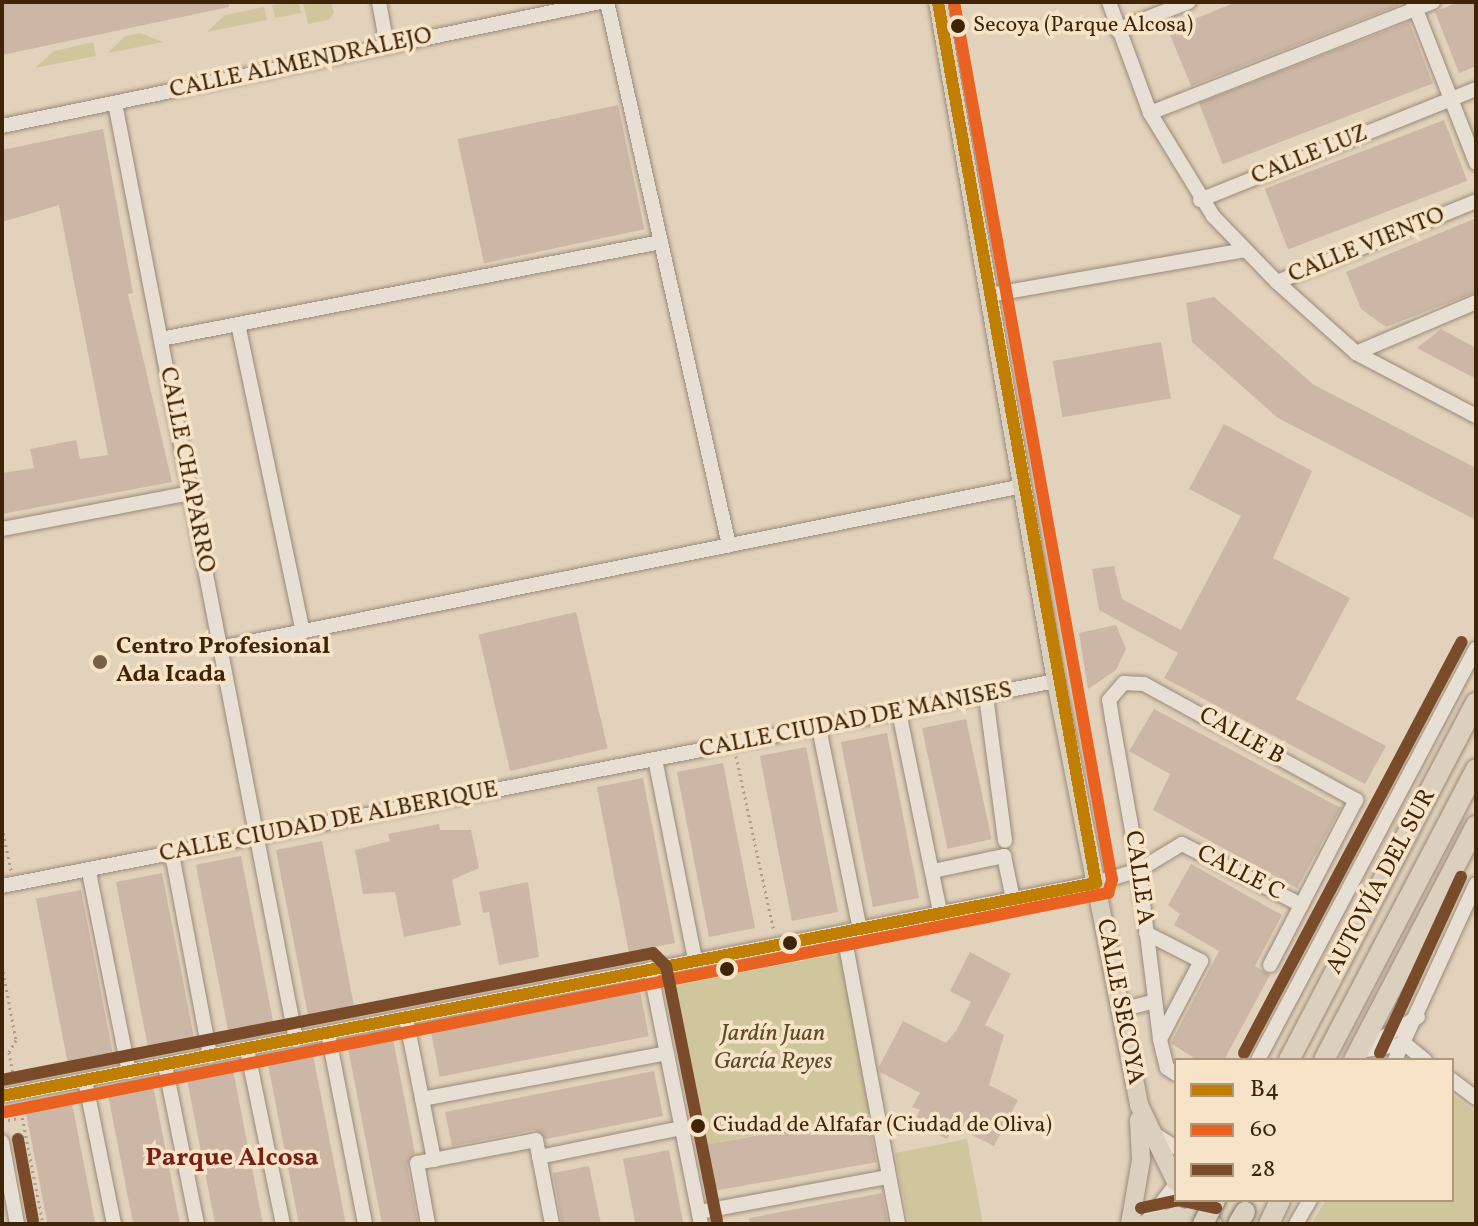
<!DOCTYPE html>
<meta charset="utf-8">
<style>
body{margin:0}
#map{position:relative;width:1478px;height:1226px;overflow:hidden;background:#e3d2bb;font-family:Vollkorn,serif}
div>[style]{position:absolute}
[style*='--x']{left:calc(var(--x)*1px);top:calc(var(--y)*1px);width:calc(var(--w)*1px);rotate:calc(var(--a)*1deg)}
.green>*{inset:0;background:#d0c69d;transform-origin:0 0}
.building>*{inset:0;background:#ccb6a5;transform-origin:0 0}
.path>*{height:3px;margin-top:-1.5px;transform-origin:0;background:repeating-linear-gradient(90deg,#a89e93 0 2px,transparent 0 6px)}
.roads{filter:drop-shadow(0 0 2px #988a7a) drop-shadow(0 0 2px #988a7a)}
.minor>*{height:14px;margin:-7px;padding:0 7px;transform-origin:7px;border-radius:7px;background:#e7dfd3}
.major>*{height:18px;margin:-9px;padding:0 9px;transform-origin:9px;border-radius:9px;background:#dbcfbe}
.highway>*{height:20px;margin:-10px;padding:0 10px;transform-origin:10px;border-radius:10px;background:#dbcfbe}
.bridges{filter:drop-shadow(0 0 2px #7f7262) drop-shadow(0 0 2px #7f7262)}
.highway-bridge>*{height:20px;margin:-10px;padding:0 10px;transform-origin:10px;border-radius:10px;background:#dbcfbe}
.bus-1>*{height:12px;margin:-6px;padding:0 6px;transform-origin:6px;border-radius:6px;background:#c07f02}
.bus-2>*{height:12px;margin:-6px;padding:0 6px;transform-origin:6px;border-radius:6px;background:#e96221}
.bus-3>*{height:12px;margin:-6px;padding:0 6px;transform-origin:6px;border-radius:6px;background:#7a4b2a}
.dots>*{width:22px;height:22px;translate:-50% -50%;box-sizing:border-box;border:4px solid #f7e4c8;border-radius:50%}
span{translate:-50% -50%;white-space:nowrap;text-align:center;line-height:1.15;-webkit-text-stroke:7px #f7e4c8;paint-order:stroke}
.bus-label{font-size:22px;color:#402408}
.left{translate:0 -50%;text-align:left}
.street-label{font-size:24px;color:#402408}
.poi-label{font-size:24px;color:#402408;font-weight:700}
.park-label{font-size:24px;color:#604a27;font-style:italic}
.neighbourhood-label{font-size:26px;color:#7a1f14;font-weight:700}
.frame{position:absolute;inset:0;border:4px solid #402408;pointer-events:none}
.legend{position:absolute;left:1174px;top:1058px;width:280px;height:144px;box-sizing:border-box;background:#f7e4c8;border:2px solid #ae977b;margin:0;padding:10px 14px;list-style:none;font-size:24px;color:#402408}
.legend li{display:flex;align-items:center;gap:16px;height:40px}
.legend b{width:40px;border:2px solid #ae977b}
</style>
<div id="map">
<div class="green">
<div style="clip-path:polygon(298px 2px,301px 13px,275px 18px,272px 5px)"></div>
<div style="clip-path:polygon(303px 2px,331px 2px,334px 13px,328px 20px,308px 24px)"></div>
<div style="clip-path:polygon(264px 7px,267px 20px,207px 32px,225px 15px)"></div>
<div style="clip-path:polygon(140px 33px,163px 42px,108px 53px,125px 36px)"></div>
<div style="clip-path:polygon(93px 42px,96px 56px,35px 68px,54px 51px)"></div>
<div style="left:842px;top:953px;width:162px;height:171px;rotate:79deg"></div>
<div style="clip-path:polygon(1452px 1094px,1476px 1113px,1476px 1224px,1311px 1224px,1326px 1200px,1452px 1200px)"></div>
<div style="clip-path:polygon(967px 1139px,983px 1224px,909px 1224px,895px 1153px)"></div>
</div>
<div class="building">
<div style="clip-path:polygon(2px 2px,229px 2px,229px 7px,2px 55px)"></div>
<div style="clip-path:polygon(1236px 2px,1398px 2px,1399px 5px,1191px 86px,1168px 30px)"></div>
<div style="clip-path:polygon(1458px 2px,1476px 2px,1476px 66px,1459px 73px,1435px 12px)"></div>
<div style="left:1409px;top:22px;width:66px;height:225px;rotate:69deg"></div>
<div style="left:618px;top:105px;width:127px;height:164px;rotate:78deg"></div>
<div style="left:1444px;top:120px;width:65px;height:192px;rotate:69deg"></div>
<div style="clip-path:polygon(103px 129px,133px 293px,128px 294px,172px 482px,2px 514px,2px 473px,34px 468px,30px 449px,76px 440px,80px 459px,108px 455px,59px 205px,2px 222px,2px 150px)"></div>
<div style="clip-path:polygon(1476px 218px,1476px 292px,1386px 327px,1361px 309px,1346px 272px)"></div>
<div style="clip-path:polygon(1214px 297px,1314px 385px,1476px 468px,1476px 520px,1278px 418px,1192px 342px,1186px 303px)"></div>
<div style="clip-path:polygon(1441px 329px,1476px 348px,1476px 379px,1417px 348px)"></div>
<div style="left:1161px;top:342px;width:57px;height:110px;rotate:80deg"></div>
<div style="clip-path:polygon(1224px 424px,1312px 471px,1273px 558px,1350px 598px,1296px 699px,1386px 746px,1365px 784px,1164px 678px,1178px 653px,1099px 610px,1092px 569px,1114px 566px,1122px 599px,1181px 630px,1241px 516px,1189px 489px)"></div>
<div style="left:576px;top:612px;width:140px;height:100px;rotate:77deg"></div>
<div style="clip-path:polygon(1116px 625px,1126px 649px,1116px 670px,1088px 689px,1079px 633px)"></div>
<div style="clip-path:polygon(1154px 709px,1341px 808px,1297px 888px,1153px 810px,1170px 774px,1129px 751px)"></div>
<div style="left:966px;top:719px;width:123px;height:45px;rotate:78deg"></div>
<div style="left:887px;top:733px;width:168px;height:47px;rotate:79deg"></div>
<div style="left:806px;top:747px;width:168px;height:47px;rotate:79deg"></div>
<div style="left:723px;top:763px;width:168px;height:47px;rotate:79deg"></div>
<div style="left:643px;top:778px;width:168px;height:47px;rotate:79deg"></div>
<div style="clip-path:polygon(439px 824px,440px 830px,471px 830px,479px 868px,452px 880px,461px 925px,404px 937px,395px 892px,363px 894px,355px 850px,390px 841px,388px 834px)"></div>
<div style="left:322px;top:841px;width:169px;height:47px;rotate:79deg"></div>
<div style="left:241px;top:856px;width:169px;height:46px;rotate:79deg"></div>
<div style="clip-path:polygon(1191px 864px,1282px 915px,1255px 966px,1270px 975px,1224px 1060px,1197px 1060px,1171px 1043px,1219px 951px,1174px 925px,1180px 914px,1168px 905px)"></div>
<div style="left:162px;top:873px;width:169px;height:47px;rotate:79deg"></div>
<div style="clip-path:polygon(528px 882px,539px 957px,499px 965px,489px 912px,483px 913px,479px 892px)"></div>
<div style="left:81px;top:890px;width:168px;height:46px;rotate:79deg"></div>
<div style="clip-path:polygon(970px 952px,1011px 974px,985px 1025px,1004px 1035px,989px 1085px,1018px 1100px,994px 1146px,960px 1129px,953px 1127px,947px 1139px,914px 1122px,920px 1110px,912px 1107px,920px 1093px,880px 1072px,879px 1067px,903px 1021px,946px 1043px,956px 1031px,971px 1002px,950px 991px)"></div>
<div style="left:640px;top:991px;width:46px;height:213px;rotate:79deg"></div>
<div style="clip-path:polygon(393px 1039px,415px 1153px,407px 1164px,418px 1224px,382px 1224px,348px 1048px)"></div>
<div style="left:313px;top:1055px;width:172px;height:46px;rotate:79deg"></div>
<div style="left:233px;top:1070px;width:157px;height:47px;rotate:79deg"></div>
<div style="clip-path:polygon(654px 1071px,663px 1116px,546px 1139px,534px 1130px,452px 1146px,445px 1112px)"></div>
<div style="left:153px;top:1085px;width:142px;height:46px;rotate:79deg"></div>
<div style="left:72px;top:1103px;width:123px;height:47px;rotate:79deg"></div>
<div style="left:868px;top:1116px;width:47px;height:167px;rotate:80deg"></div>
<div style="left:669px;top:1150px;width:76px;height:47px;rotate:79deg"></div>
<div style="clip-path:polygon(589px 1166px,601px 1224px,562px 1224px,553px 1173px)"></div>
<div style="clip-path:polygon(882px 1193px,888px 1224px,750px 1224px,749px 1218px)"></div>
</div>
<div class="path">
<div style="--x:736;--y:756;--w:180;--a:77.8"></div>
<div style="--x:2;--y:827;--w:44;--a:78.2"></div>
<div style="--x:2;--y:966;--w:75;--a:79.3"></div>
<div style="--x:16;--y:1040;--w:14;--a:120"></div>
<div style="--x:9;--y:1052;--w:27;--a:80"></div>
<div style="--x:20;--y:1106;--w:120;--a:79"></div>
<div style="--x:2;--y:1121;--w:17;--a:-10"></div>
</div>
<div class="roads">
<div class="minor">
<div style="--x:379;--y:2;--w:45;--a:79.7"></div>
<div style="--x:607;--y:2;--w:557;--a:77.34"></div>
<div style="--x:1109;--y:2;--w:118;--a:69.7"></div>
<div style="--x:1150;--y:113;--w:121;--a:58.5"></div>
<div style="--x:1213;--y:216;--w:92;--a:45.9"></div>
<div style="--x:1277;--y:282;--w:106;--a:41.9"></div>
<div style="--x:1356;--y:353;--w:136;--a:27.7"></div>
<div style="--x:1413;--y:2;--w:173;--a:68.6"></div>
<div style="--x:1117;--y:30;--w:77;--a:-21.3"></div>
<div style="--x:115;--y:103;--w:954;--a:79.07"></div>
<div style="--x:1150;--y:113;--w:304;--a:-21.4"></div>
<div style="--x:2;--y:126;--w:612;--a:-11.7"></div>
<div style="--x:1200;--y:200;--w:297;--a:-21.9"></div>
<div style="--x:1277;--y:282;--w:215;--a:-22.1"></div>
<div style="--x:990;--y:295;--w:258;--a:-10"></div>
<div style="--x:238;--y:324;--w:315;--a:78.1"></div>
<div style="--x:161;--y:339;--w:509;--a:-10.98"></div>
<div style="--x:1356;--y:353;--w:130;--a:-23"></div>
<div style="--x:2;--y:529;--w:191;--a:-10.8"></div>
<div style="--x:220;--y:648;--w:819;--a:-11.41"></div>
<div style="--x:986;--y:696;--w:146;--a:82.5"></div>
<div style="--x:899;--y:712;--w:203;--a:78.4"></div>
<div style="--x:819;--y:728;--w:205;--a:78.5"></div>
<div style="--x:655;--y:759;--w:205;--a:78.7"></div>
<div style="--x:172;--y:854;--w:206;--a:79.3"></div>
<div style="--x:933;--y:871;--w:73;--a:-11.9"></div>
<div style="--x:1004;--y:856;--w:44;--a:78.2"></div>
<div style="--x:89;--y:872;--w:204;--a:78.7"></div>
<div style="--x:2;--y:886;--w:1074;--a:-11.01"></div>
<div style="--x:1146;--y:933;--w:62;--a:27"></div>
<div style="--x:1201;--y:961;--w:88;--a:117.7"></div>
<div style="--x:847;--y:951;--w:278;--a:79.4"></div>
<div style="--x:650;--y:969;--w:260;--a:78.7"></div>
<div style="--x:1120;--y:1010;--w:36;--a:-14"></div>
<div style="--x:406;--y:1018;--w:145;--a:78.8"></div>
<div style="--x:328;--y:1033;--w:195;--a:79"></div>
<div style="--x:1366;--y:1047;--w:60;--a:-30"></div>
<div style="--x:247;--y:1049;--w:179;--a:78.4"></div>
<div style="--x:1359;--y:1051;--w:47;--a:-8.7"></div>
<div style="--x:1405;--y:1044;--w:26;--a:39"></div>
<div style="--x:1258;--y:1060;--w:465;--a:-62.1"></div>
<div style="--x:1395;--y:1060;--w:194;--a:-65.3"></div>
<div style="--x:165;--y:1065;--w:162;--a:78.6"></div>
<div style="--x:1176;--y:1074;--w:11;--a:-146"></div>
<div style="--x:1167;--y:1068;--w:30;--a:-104"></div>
<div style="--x:1160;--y:1039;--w:170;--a:-97.1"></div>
<div style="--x:1139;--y:870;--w:154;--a:-100.1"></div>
<div style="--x:1112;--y:718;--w:18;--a:-99"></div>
<div style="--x:1109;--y:700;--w:23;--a:-49"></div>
<div style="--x:1124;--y:683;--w:20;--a:3"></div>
<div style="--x:1144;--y:684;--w:242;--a:28.7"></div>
<div style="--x:1356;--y:800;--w:186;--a:117.5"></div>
<div style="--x:85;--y:1080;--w:147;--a:78.6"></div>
<div style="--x:1452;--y:1080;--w:30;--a:37"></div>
<div style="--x:2;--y:1096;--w:1115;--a:-11.02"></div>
<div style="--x:1096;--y:883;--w:45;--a:-16.8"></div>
<div style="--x:1139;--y:870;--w:50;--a:-31.2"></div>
<div style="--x:1182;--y:844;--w:134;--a:27.1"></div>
<div style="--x:422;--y:1099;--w:249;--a:-10.6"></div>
<div style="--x:1153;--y:1133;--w:27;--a:33"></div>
<div style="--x:2;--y:1142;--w:83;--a:79.6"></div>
<div style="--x:539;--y:1157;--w:146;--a:-11.5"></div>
<div style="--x:699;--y:1212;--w:192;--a:-10.5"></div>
<div style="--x:428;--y:1224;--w:62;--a:-100.2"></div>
<div style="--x:417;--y:1163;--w:121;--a:-10.9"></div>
<div style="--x:536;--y:1140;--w:86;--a:79.2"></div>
<div style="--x:1145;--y:1224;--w:51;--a:-52.2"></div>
<div style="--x:1296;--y:1224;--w:28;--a:-60"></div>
</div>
<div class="major">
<div style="--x:938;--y:2;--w:689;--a:80.14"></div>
<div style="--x:1056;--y:681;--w:432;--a:78.9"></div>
<div style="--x:1139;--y:1105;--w:85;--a:64.3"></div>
<div style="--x:1191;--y:1200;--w:28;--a:51"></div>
<div style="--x:1130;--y:1224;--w:65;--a:-80.2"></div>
<div style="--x:1141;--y:1160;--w:40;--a:-92.9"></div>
<div style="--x:1145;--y:1224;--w:33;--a:-14"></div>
<div style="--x:1177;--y:1216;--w:37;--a:13"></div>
</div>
<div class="highway">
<div style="--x:1289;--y:1060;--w:403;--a:-62.4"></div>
<div style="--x:1324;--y:1060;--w:328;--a:-62.4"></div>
<div style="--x:1354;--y:1060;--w:264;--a:-62.5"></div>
<div style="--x:1269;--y:1224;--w:26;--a:-65"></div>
</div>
</div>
<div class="bridges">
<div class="highway-bridge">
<div style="--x:1203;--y:1224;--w:27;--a:-63"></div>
<div style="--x:1238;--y:1224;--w:14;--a:-60"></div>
</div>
</div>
<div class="bus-1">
<div style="--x:2;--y:1096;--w:1115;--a:-11.02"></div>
<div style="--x:1096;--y:883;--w:895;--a:-100.17"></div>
</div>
<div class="bus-2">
<div style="--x:5;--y:1112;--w:1125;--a:-11.23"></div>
<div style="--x:1108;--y:893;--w:14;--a:-73"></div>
<div style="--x:1112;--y:880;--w:892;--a:-100.2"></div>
</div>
<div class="bus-3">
<div style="--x:1244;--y:1053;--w:465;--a:-62.1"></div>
<div style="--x:1380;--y:1053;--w:194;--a:-65.3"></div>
<div style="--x:2;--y:1080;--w:663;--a:-11.04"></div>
<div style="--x:653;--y:953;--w:18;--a:45"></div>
<div style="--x:666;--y:966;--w:260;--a:78.7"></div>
<div style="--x:18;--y:1139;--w:83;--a:79.6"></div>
<div style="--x:1141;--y:1208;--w:38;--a:-12"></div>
<div style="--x:1178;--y:1200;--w:39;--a:12"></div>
</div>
<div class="dots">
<div style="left:958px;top:26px;background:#402408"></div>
<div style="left:100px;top:662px;background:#796147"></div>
<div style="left:790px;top:943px;background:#402408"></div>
<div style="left:727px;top:969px;background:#402408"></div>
<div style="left:698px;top:1126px;background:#402408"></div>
</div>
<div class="bus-label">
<span class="left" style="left:973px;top:26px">Secoya (Parque Alcosa)</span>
<span class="left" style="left:713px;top:1126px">Ciudad de Alfafar (Ciudad de Oliva)</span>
</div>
<div class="street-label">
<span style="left:301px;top:64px;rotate:-12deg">CALLE ALMENDRALEJO</span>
<span style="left:1310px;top:156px;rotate:-22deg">CALLE LUZ</span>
<span style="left:1367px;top:246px;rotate:-22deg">CALLE VIENTO</span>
<span style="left:186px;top:470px;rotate:79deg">CALLE CHAPARRO</span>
<span style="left:856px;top:721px;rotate:-11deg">CALLE CIUDAD DE MANISES</span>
<span style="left:1241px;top:737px;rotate:29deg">CALLE B</span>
<span style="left:329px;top:823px;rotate:-11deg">CALLE CIUDAD DE ALBERIQUE</span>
<span style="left:1240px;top:874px;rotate:27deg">CALLE C</span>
<span style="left:1138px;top:878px;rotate:82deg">CALLE A</span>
<span style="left:1382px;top:882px;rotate:-62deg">AUTOVÍA DEL SUR</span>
<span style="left:1119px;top:1002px;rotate:79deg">CALLE SECOYA</span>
</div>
<div class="poi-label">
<span class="left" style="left:116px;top:662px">Centro Profesional<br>Ada Icada</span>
</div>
<div class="park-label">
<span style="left:773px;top:1049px">Jardín Juan<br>García Reyes</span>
</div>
<div class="neighbourhood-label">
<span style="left:232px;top:1159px">Parque Alcosa</span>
</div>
<div class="frame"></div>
<ul class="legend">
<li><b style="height:10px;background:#c07f02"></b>B4</li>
<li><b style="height:10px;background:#e96221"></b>60</li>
<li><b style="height:10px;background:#7a4b2a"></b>28</li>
</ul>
</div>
